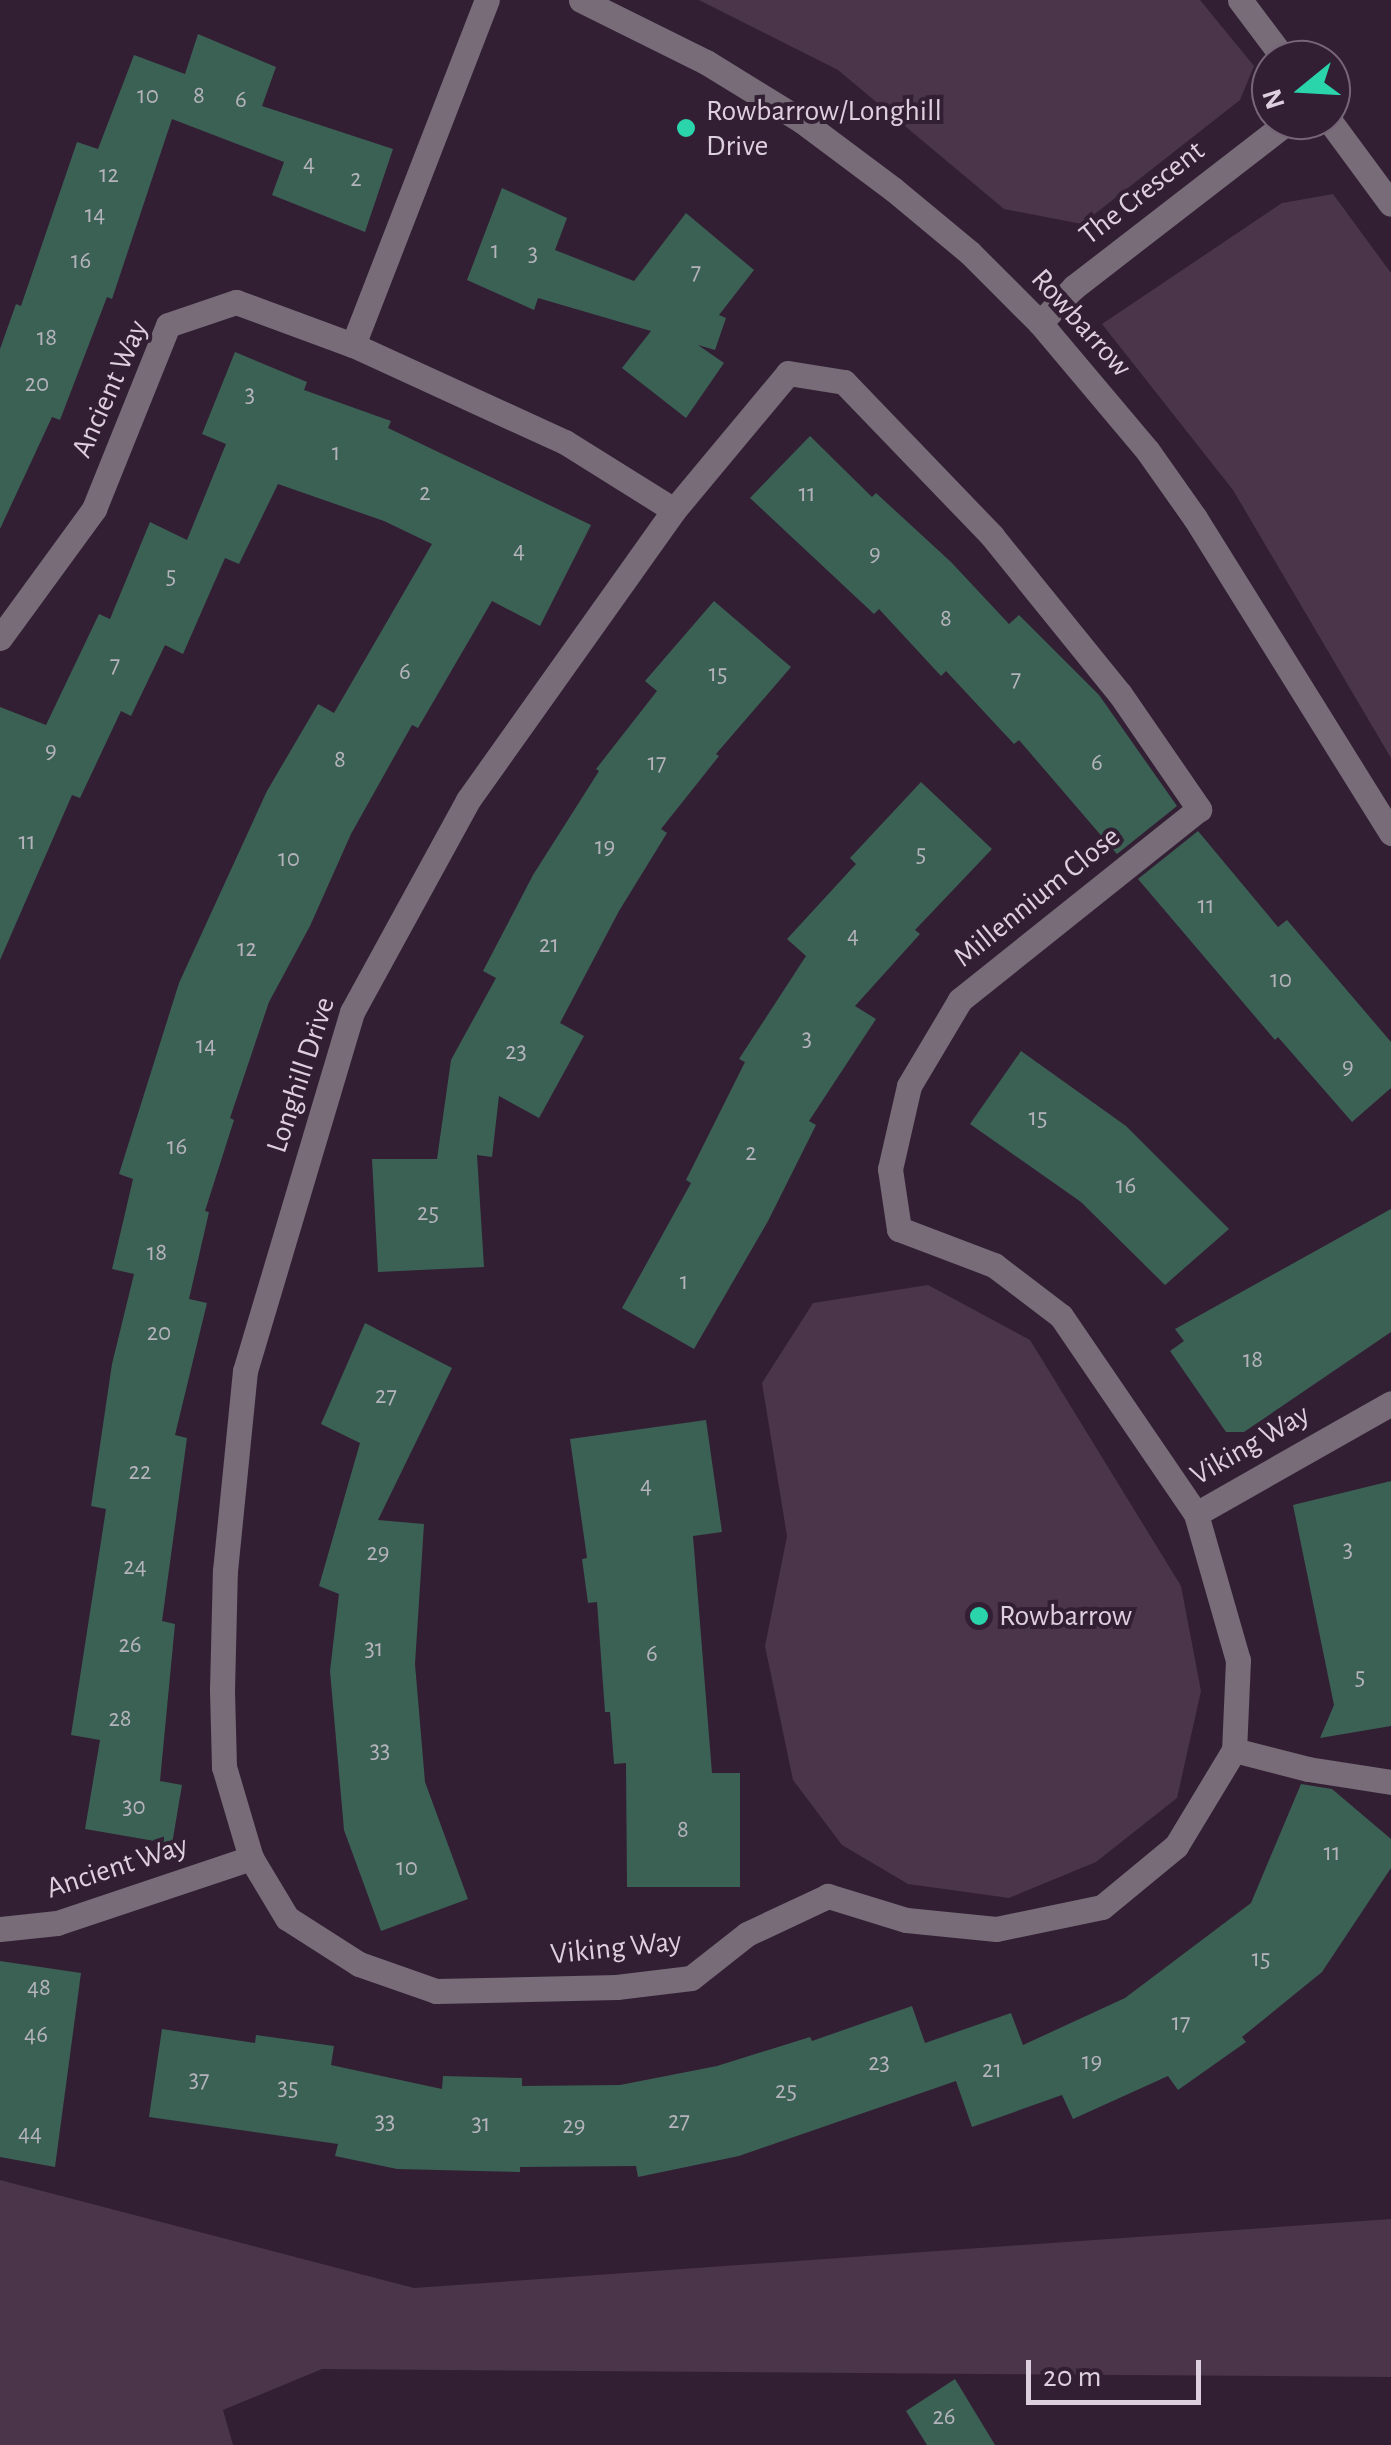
<!DOCTYPE html>
<style>
body{margin:0}
#map{position:relative;width:1391px;height:2445px;overflow:hidden;background:#331f34;font-family:"Alegreya Sans",sans-serif}
div>[style]{position:absolute}
[style*='--x']{left:calc(var(--x)*1px);top:calc(var(--y)*1px);width:calc(var(--w)*1px);rotate:calc(var(--a)*1deg)}
.green>*{inset:0;background:#4a354b}
.building>*{inset:0;background:#3b6054}
.minor>*{height:25px;margin:-12.5px;padding:0 12.5px;transform-origin:12.5px;border-radius:12.5px;background:#776c77}
.dots>*{width:28px;height:28px;translate:-50% -50%;box-sizing:border-box;border:5px solid #331f34;border-radius:50%}
span{translate:-50% -50%;white-space:nowrap;text-align:center;line-height:1.15;-webkit-text-stroke:8px #331f34;paint-order:stroke}
.number-label{font-size:25px;color:#b4b3bb}
.number-label span{-webkit-text-stroke-width:0}
.poi-label{font-size:30px;color:#ddcfdd}
.left{translate:0 -50%;text-align:left}
.street-label{font-size:30px;color:#ddcfdd}
.north{position:absolute;left:1251px;top:40px;width:100px;height:100px;box-sizing:border-box;background:#331f34;border:2px solid #776578;border-radius:50%;rotate:252deg;font-size:28px;font-weight:700;line-height:40px;text-align:center;color:#ddcfdd}
.north::after{content:'';display:block;margin:auto;width:35px;height:45px;background:#2bd5ac;clip-path:polygon(50% 0,100% 100%,50% 72%,0 100%)}
.scale{position:absolute;left:1026px;top:2360px;width:175px;height:45px;box-sizing:border-box;border:5px solid #ddcfdd;border-top:0;padding-left:12px;font-size:30px;line-height:35px;white-space:nowrap;color:#ddcfdd;-webkit-text-stroke:8px #331f34;paint-order:stroke}
</style>
<div id="map">
<div class="green">
<div style="clip-path:polygon(699px 0,1200px 0,1254px 66px,1240px 100px,1082px 224px,1004px 209px,838px 70px)"></div>
<div style="clip-path:polygon(1333px 194px,1391px 273px,1391px 758px,1233px 490px,1102px 324px,1282px 203px)"></div>
<div style="clip-path:polygon(928px 1285px,1030px 1340px,1181px 1586px,1201px 1691px,1177px 1798px,1096px 1862px,1009px 1898px,908px 1884px,842px 1845px,793px 1780px,765px 1646px,787px 1536px,762px 1383px,813px 1303px)"></div>
<div style="clip-path:polygon(0 2180px,414px 2288px,1391px 2219px,1391px 2377px,322px 2369px,223px 2410px,233px 2445px,0 2445px)"></div>
</div>
<div class="building">
<div style="clip-path:polygon(198px 34px,276px 67px,262px 106px,393px 149px,365px 232px,272px 195px,284px 162px,172px 119px,112px 299px,107px 297px,60px 420px,52px 417px,0 529px,0 349px,16px 304px,21px 306px,77px 142px,98px 149px,134px 55px,185px 74px)"></div>
<div style="clip-path:polygon(502px 188px,567px 218px,555px 250px,634px 281px,686px 213px,754px 270px,719px 315px,726px 318px,715px 350px,698px 345px,724px 363px,686px 418px,622px 368px,651px 331px,538px 298px,534px 310px,467px 280px)"></div>
<div style="clip-path:polygon(235px 352px,307px 382px,304px 390px,391px 421px,388px 428px,591px 525px,540px 626px,492px 601px,418px 728px,412px 725px,351px 834px,310px 926px,269px 1002px,230px 1118px,234px 1120px,205px 1211px,209px 1212px,189px 1299px,207px 1303px,175px 1435px,187px 1438px,162px 1621px,175px 1624px,160px 1781px,182px 1785px,172px 1844px,85px 1829px,100px 1740px,71px 1735px,106px 1509px,91px 1506px,112px 1364px,134px 1274px,112px 1269px,133px 1179px,119px 1174px,179px 983px,267px 791px,318px 704px,334px 713px,432px 544px,384px 521px,278px 484px,239px 564px,225px 558px,183px 654px,165px 645px,131px 716px,121px 711px,80px 798px,72px 795px,0 960px,0 707px,46px 725px,99px 614px,110px 619px,150px 522px,187px 540px,226px 444px,202px 434px)"></div>
<div style="clip-path:polygon(810px 436px,872px 497px,876px 493px,951px 562px,1009px 624px,1019px 615px,1099px 695px,1177px 806px,1117px 854px,1019px 740px,1014px 744px,946px 671px,941px 676px,879px 609px,874px 614px,750px 498px)"></div>
<div style="clip-path:polygon(714px 601px,791px 667px,716px 754px,719px 756px,661px 829px,667px 833px,619px 911px,560px 1023px,584px 1036px,539px 1118px,499px 1096px,492px 1157px,477px 1155px,484px 1267px,378px 1272px,372px 1159px,437px 1159px,451px 1060px,496px 978px,483px 971px,533px 875px,599px 771px,596px 769px,657px 691px,645px 681px)"></div>
<div style="clip-path:polygon(921px 782px,992px 849px,915px 930px,920px 934px,855px 1006px,876px 1019px,809px 1121px,816px 1125px,768px 1221px,694px 1349px,622px 1308px,691px 1183px,686px 1180px,745px 1062px,739px 1059px,806px 956px,787px 939px,856px 864px,850px 858px)"></div>
<div style="clip-path:polygon(1198px 831px,1278px 927px,1287px 920px,1391px 1042px,1391px 1088px,1352px 1122px,1278px 1037px,1275px 1040px,1138px 879px)"></div>
<div style="clip-path:polygon(1021px 1051px,1126px 1126px,1229px 1229px,1165px 1285px,1081px 1202px,970px 1124px)"></div>
<div style="clip-path:polygon(1391px 1209px,1391px 1332px,1244px 1432px,1226px 1432px,1170px 1351px,1184px 1341px,1175px 1329px)"></div>
<div style="clip-path:polygon(365px 1323px,452px 1368px,378px 1520px,424px 1524px,415px 1664px,425px 1782px,468px 1899px,381px 1931px,344px 1830px,330px 1671px,339px 1594px,319px 1586px,360px 1443px,321px 1424px)"></div>
<div style="clip-path:polygon(706px 1420px,722px 1532px,693px 1536px,712px 1773px,740px 1773px,740px 1887px,627px 1887px,626px 1763px,614px 1764px,610px 1712px,605px 1712px,597px 1602px,588px 1603px,582px 1559px,587px 1558px,570px 1439px)"></div>
<div style="clip-path:polygon(1391px 1481px,1391px 1726px,1320px 1738px,1334px 1705px,1293px 1505px)"></div>
<div style="clip-path:polygon(1301px 1784px,1332px 1789px,1391px 1839px,1391px 1868px,1322px 1972px,1242px 2037px,1246px 2042px,1178px 2090px,1168px 2076px,1073px 2119px,1062px 2095px,972px 2127px,956px 2081px,739px 2156px,638px 2177px,636px 2166px,520px 2167px,520px 2172px,397px 2169px,335px 2156px,338px 2144px,149px 2117px,162px 2029px,255px 2043px,256px 2035px,334px 2046px,331px 2065px,442px 2089px,443px 2076px,522px 2078px,522px 2086px,620px 2085px,717px 2066px,810px 2037px,812px 2041px,912px 2006px,925px 2043px,1011px 2013px,1023px 2045px,1125px 1998px,1251px 1903px)"></div>
<div style="clip-path:polygon(0 1961px,81px 1973px,55px 2167px,0 2157px)"></div>
<div style="clip-path:polygon(955px 2379px,995px 2445px,927px 2445px,906px 2411px)"></div>
</div>
<div class="minor">
<div style="--x:581;--y:0;--w:140;--a:26.4"></div>
<div style="--x:706;--y:62;--w:113;--a:31.6"></div>
<div style="--x:802;--y:121;--w:114;--a:36.8"></div>
<div style="--x:893;--y:189;--w:100;--a:39.7"></div>
<div style="--x:970;--y:253;--w:99;--a:45"></div>
<div style="--x:1040;--y:323;--w:166;--a:49.9"></div>
<div style="--x:1147;--y:450;--w:83;--a:54.8"></div>
<div style="--x:1195;--y:518;--w:371;--a:58.1"></div>
<div style="--x:1240;--y:0;--w:75;--a:53.1"></div>
<div style="--x:1329;--y:120;--w:104;--a:53.6"></div>
<div style="--x:1040;--y:323;--w:50;--a:-46.6"></div>
<div style="--x:1074;--y:287;--w:273;--a:-37.7"></div>
<div style="--x:353;--y:345;--w:370;--a:-68.8"></div>
<div style="--x:788;--y:373;--w:57;--a:9.1"></div>
<div style="--x:844;--y:382;--w:214;--a:46.1"></div>
<div style="--x:992;--y:536;--w:203;--a:51"></div>
<div style="--x:1120;--y:694;--w:140;--a:55.5"></div>
<div style="--x:1199;--y:809;--w:306;--a:141.4"></div>
<div style="--x:960;--y:1000;--w:100;--a:120.7"></div>
<div style="--x:909;--y:1086;--w:85;--a:102.9"></div>
<div style="--x:890;--y:1169;--w:61;--a:81.5"></div>
<div style="--x:899;--y:1229;--w:102;--a:20.8"></div>
<div style="--x:994;--y:1265;--w:84;--a:37.3"></div>
<div style="--x:1061;--y:1316;--w:240;--a:55.7"></div>
<div style="--x:1196;--y:1514;--w:152;--a:74"></div>
<div style="--x:1238;--y:1660;--w:90;--a:92.5"></div>
<div style="--x:1234;--y:1750;--w:112;--a:121.1"></div>
<div style="--x:1176;--y:1846;--w:96;--a:140.5"></div>
<div style="--x:1102;--y:1907;--w:108;--a:168.3"></div>
<div style="--x:996;--y:1929;--w:90;--a:-174.3"></div>
<div style="--x:906;--y:1920;--w:82;--a:-162.9"></div>
<div style="--x:828;--y:1896;--w:89;--a:154.9"></div>
<div style="--x:747;--y:1934;--w:71;--a:141.8"></div>
<div style="--x:691;--y:1978;--w:75;--a:173.1"></div>
<div style="--x:617;--y:1987;--w:181;--a:178.7"></div>
<div style="--x:436;--y:1991;--w:82;--a:-160.7"></div>
<div style="--x:359;--y:1964;--w:85;--a:-147.4"></div>
<div style="--x:287;--y:1918;--w:70;--a:-121"></div>
<div style="--x:251;--y:1858;--w:95;--a:-106.5"></div>
<div style="--x:224;--y:1767;--w:77;--a:-91.5"></div>
<div style="--x:222;--y:1690;--w:119;--a:-88.6"></div>
<div style="--x:225;--y:1571;--w:201;--a:-84.3"></div>
<div style="--x:245;--y:1371;--w:375;--a:-73.4"></div>
<div style="--x:352;--y:1012;--w:242;--a:-61.3"></div>
<div style="--x:468;--y:800;--w:356;--a:-54.6"></div>
<div style="--x:674;--y:510;--w:178;--a:-50.2"></div>
<div style="--x:0;--y:638;--w:160;--a:-53.9"></div>
<div style="--x:94;--y:509;--w:198;--a:-68.1"></div>
<div style="--x:168;--y:325;--w:72;--a:-18.7"></div>
<div style="--x:236;--y:302;--w:125;--a:20.2"></div>
<div style="--x:353;--y:345;--w:233;--a:24.6"></div>
<div style="--x:565;--y:442;--w:128;--a:32"></div>
<div style="--x:1196;--y:1514;--w:224;--a:-29.6"></div>
<div style="--x:1234;--y:1750;--w:76;--a:14.4"></div>
<div style="--x:1308;--y:1769;--w:84;--a:8.9"></div>
<div style="--x:0;--y:1929;--w:57;--a:-6"></div>
<div style="--x:57;--y:1923;--w:205;--a:-18.5"></div>
</div>
<div class="dots">
<div style="left:686px;top:128px;background:#2bd5ac"></div>
<div style="left:979px;top:1616px;background:#2bd5ac"></div>
</div>
<div class="number-label">
<span style="left:148px;top:96px">10</span>
<span style="left:199px;top:96px">8</span>
<span style="left:241px;top:100px">6</span>
<span style="left:309px;top:164px">4</span>
<span style="left:109px;top:175px">12</span>
<span style="left:356px;top:179px">2</span>
<span style="left:95px;top:215px">14</span>
<span style="left:495px;top:251px">1</span>
<span style="left:533px;top:254px">3</span>
<span style="left:81px;top:261px">16</span>
<span style="left:696px;top:272px">7</span>
<span style="left:47px;top:338px">18</span>
<span style="left:37px;top:384px">20</span>
<span style="left:250px;top:395px">3</span>
<span style="left:336px;top:453px">1</span>
<span style="left:425px;top:493px">2</span>
<span style="left:807px;top:494px">11</span>
<span style="left:519px;top:551px">4</span>
<span style="left:875px;top:554px">9</span>
<span style="left:171px;top:576px">5</span>
<span style="left:946px;top:619px">8</span>
<span style="left:115px;top:665px">7</span>
<span style="left:405px;top:672px">6</span>
<span style="left:718px;top:674px">15</span>
<span style="left:1016px;top:679px">7</span>
<span style="left:51px;top:751px">9</span>
<span style="left:340px;top:760px">8</span>
<span style="left:657px;top:763px">17</span>
<span style="left:1097px;top:763px">6</span>
<span style="left:27px;top:842px">11</span>
<span style="left:605px;top:847px">19</span>
<span style="left:921px;top:854px">5</span>
<span style="left:289px;top:859px">10</span>
<span style="left:1206px;top:906px">11</span>
<span style="left:853px;top:936px">4</span>
<span style="left:549px;top:945px">21</span>
<span style="left:247px;top:949px">12</span>
<span style="left:1281px;top:980px">10</span>
<span style="left:807px;top:1039px">3</span>
<span style="left:206px;top:1046px">14</span>
<span style="left:516px;top:1052px">23</span>
<span style="left:1348px;top:1067px">9</span>
<span style="left:1038px;top:1118px">15</span>
<span style="left:177px;top:1147px">16</span>
<span style="left:751px;top:1153px">2</span>
<span style="left:1126px;top:1186px">16</span>
<span style="left:428px;top:1213px">25</span>
<span style="left:157px;top:1253px">18</span>
<span style="left:684px;top:1282px">1</span>
<span style="left:159px;top:1333px">20</span>
<span style="left:1253px;top:1360px">18</span>
<span style="left:386px;top:1396px">27</span>
<span style="left:140px;top:1472px">22</span>
<span style="left:646px;top:1486px">4</span>
<span style="left:1348px;top:1550px">3</span>
<span style="left:378px;top:1553px">29</span>
<span style="left:135px;top:1567px">24</span>
<span style="left:130px;top:1645px">26</span>
<span style="left:374px;top:1649px">31</span>
<span style="left:652px;top:1654px">6</span>
<span style="left:1360px;top:1677px">5</span>
<span style="left:120px;top:1719px">28</span>
<span style="left:380px;top:1751px">33</span>
<span style="left:134px;top:1807px">30</span>
<span style="left:683px;top:1830px">8</span>
<span style="left:1332px;top:1853px">11</span>
<span style="left:407px;top:1868px">10</span>
<span style="left:1261px;top:1959px">15</span>
<span style="left:39px;top:1988px">48</span>
<span style="left:1181px;top:2023px">17</span>
<span style="left:36px;top:2035px">46</span>
<span style="left:1092px;top:2062px">19</span>
<span style="left:879px;top:2063px">23</span>
<span style="left:992px;top:2070px">21</span>
<span style="left:199px;top:2080px">37</span>
<span style="left:288px;top:2088px">35</span>
<span style="left:786px;top:2091px">25</span>
<span style="left:679px;top:2121px">27</span>
<span style="left:385px;top:2122px">33</span>
<span style="left:481px;top:2124px">31</span>
<span style="left:574px;top:2126px">29</span>
<span style="left:30px;top:2134px">44</span>
<span style="left:944px;top:2417px">26</span>
</div>
<div class="poi-label">
<span class="left" style="left:706px;top:128px">Rowbarrow/Longhill<br>Drive</span>
<span class="left" style="left:999px;top:1616px">Rowbarrow</span>
</div>
<div class="street-label">
<span style="left:1142px;top:193px;rotate:-38deg">The Crescent</span>
<span style="left:1081px;top:323px;rotate:48deg">Rowbarrow</span>
<span style="left:110px;top:389px;rotate:-66deg">Ancient Way</span>
<span style="left:1037px;top:897px;rotate:-39deg">Millennium Close</span>
<span style="left:301px;top:1075px;rotate:-72deg">Longhill Drive</span>
<span style="left:1250px;top:1445px;rotate:-30deg">Viking Way</span>
<span style="left:117px;top:1867px;rotate:-18deg">Ancient Way</span>
<span style="left:616px;top:1948px;rotate:-6deg">Viking Way</span>
</div>
<div class="north">N</div>
<div class="scale">20 m</div>
</div>
